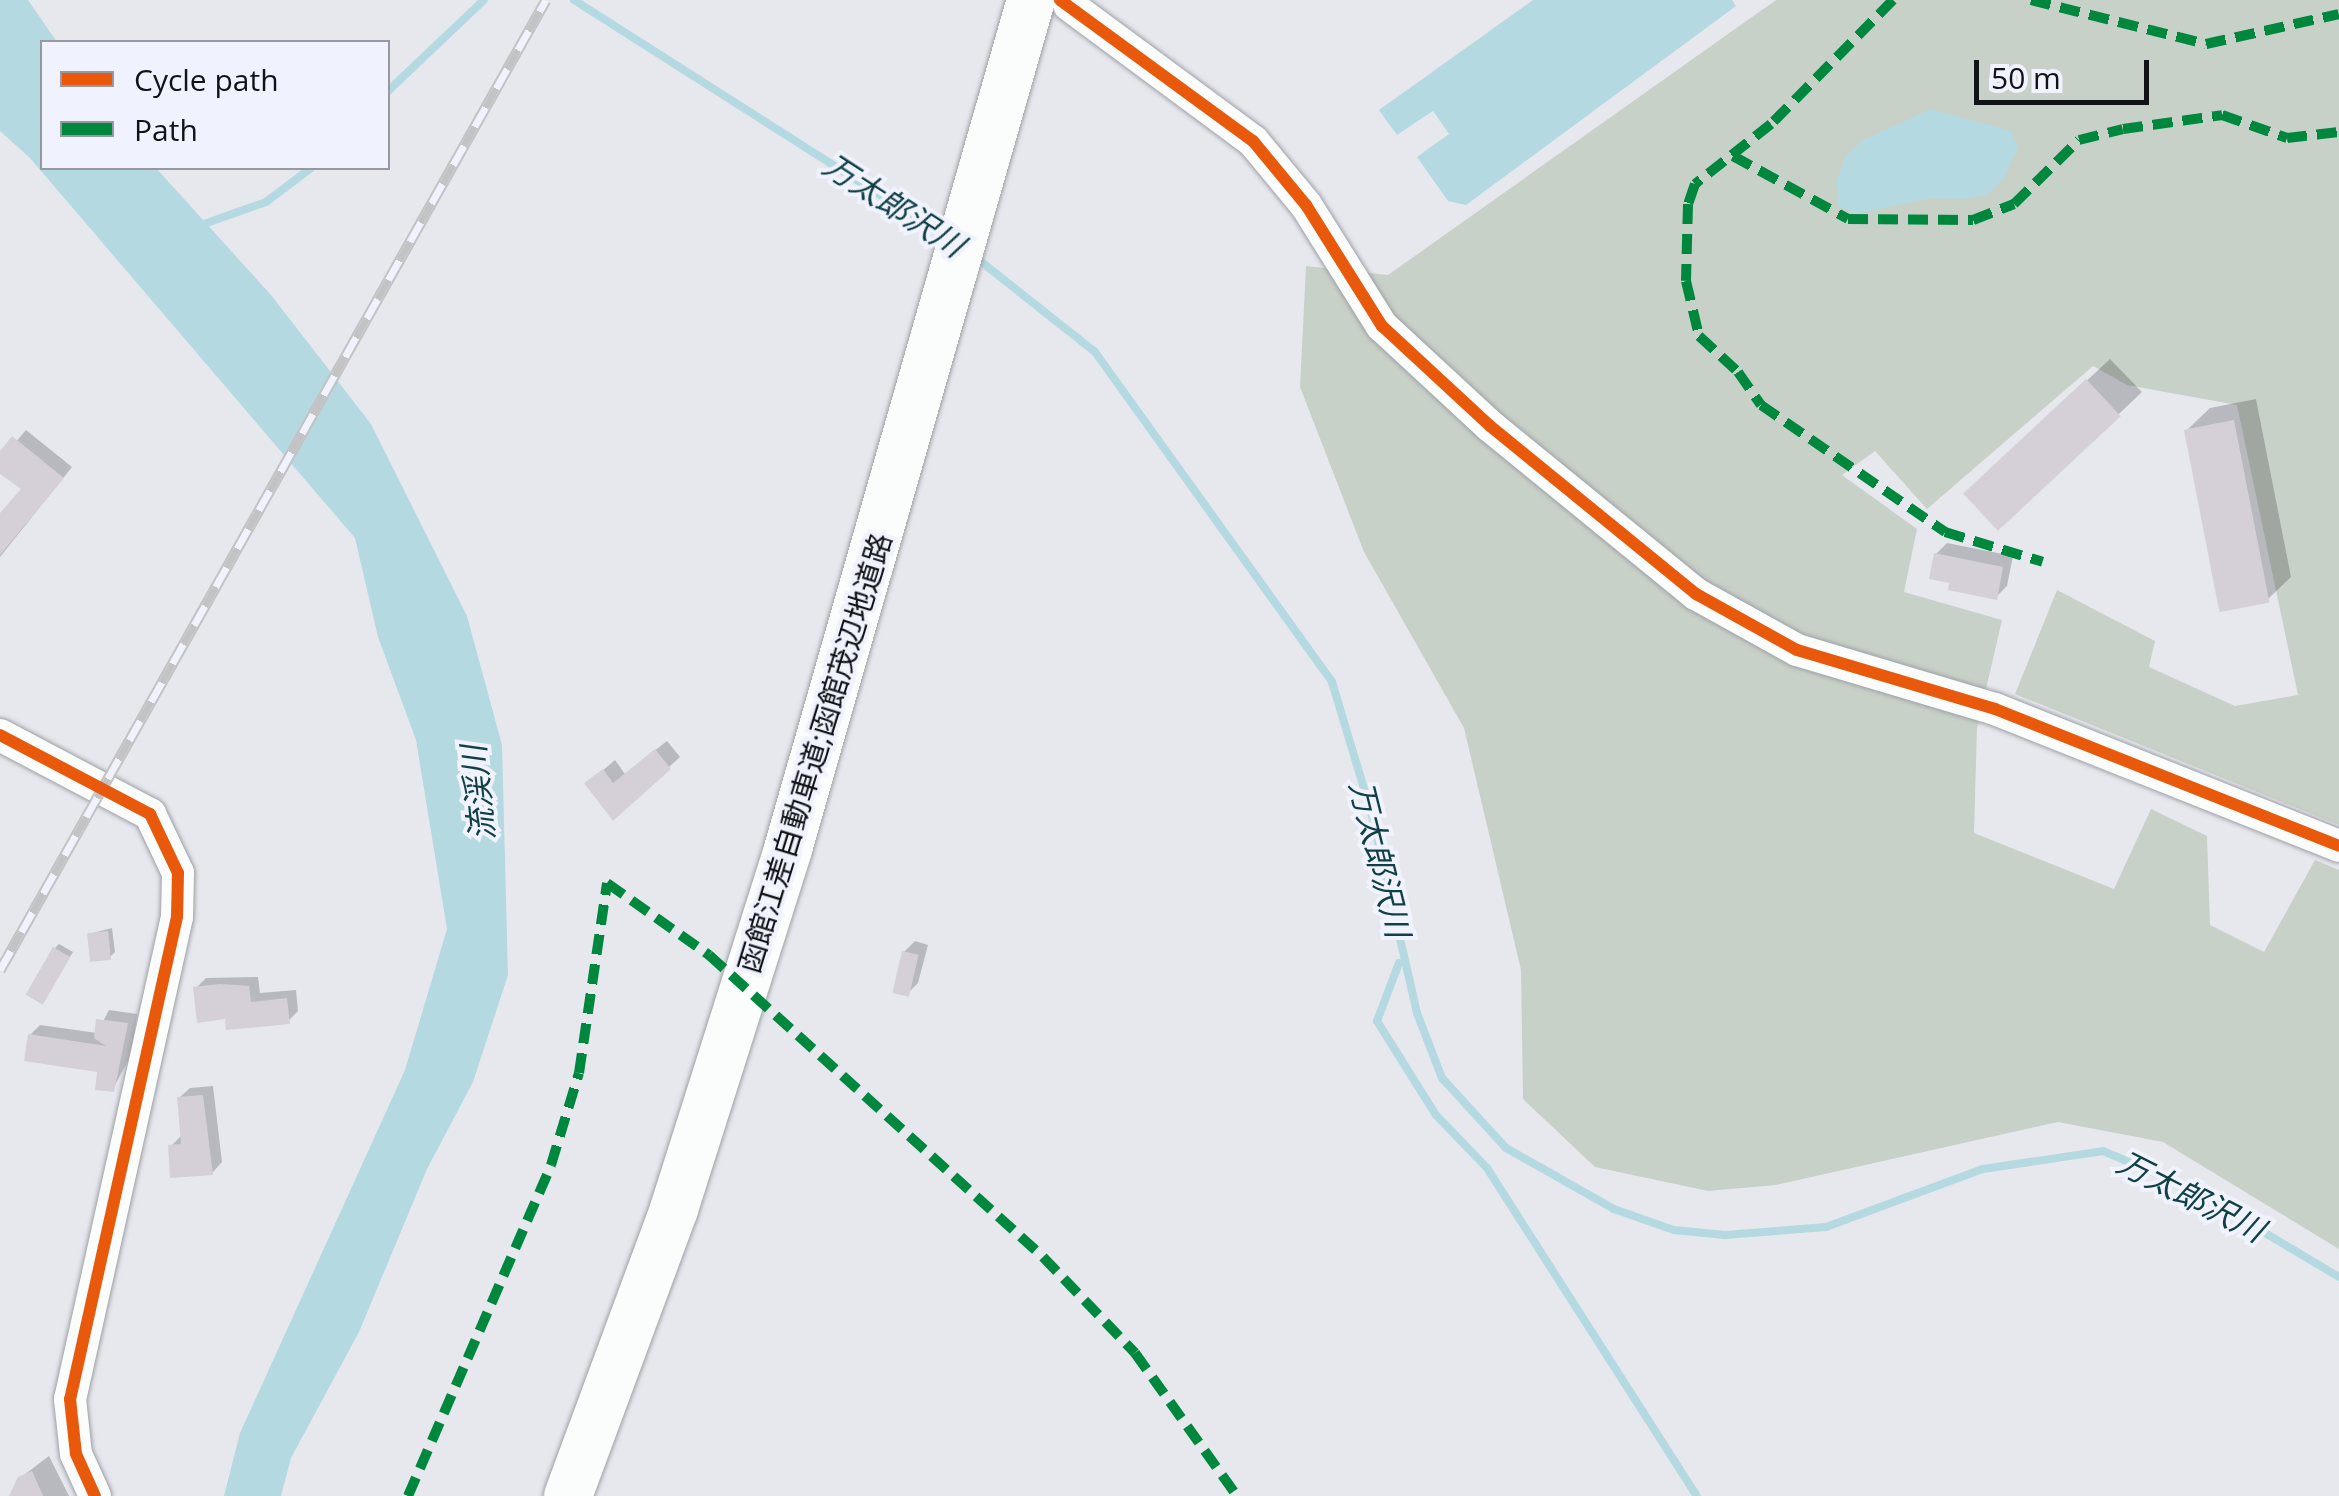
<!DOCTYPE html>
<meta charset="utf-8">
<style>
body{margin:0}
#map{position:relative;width:2339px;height:1496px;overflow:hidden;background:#e6e8ee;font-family:"Open Sans","Noto Sans JP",sans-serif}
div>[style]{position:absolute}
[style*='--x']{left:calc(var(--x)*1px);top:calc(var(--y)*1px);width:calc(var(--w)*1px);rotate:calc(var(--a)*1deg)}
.green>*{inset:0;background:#c8d1c8}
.water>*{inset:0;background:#b4d9e1}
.shadow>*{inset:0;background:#0003}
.stream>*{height:8px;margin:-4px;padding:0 4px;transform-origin:4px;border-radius:4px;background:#b4d9e1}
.building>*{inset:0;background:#d5d0d8;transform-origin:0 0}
.roads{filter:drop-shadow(0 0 2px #9fa0a5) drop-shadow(0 0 2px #9fa0a5)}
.tertiary>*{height:32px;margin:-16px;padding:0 16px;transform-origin:16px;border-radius:16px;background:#fbfcfc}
.motorway>*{height:48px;margin:-24px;padding:0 24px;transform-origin:24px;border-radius:24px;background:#fbfcfc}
.rail>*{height:11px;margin-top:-5.5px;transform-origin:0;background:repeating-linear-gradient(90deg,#f0f3fd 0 22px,#c3c3c5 0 44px);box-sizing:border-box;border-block:2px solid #c3c3c5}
.quiet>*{height:10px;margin-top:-5px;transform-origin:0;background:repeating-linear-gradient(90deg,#00873e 0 20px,transparent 0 30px)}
.cycleway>*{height:12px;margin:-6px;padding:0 6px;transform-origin:6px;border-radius:6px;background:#e8590c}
span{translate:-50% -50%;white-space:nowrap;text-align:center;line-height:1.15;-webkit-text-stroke:8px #f0f3fd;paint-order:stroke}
.street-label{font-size:30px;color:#121317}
.water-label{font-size:32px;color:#103f46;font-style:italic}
.legend{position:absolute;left:40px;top:40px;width:350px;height:130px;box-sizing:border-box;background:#f0f3fd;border:2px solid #9799a1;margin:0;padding:12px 18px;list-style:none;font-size:30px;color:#121317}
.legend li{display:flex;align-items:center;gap:20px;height:50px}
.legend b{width:50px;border:2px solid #9799a1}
.scale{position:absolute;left:1974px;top:60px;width:175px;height:45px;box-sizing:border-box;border:5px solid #121317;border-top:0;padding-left:12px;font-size:30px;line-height:35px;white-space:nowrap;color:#121317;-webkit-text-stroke:8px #f0f3fd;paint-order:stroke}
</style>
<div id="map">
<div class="green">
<div style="clip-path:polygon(1776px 0,2339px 0,2339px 825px,2015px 694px,2057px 590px,2155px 641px,2149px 667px,2235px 706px,2298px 695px,2237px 405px,2127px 385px,2093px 366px,1927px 509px,1875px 451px,1842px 475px,1917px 529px,1904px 592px,2002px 620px,1977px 728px,1974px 833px,2114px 889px,2151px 809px,2207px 836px,2210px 925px,2264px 952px,2315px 860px,2339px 870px,2339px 1249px,2163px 1142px,2058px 1122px,1776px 1185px,1708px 1191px,1595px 1167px,1523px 1099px,1521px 970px,1464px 728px,1364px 552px,1300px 387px,1306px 266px,1388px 275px)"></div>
</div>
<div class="water">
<div style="clip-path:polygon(0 0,28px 0,57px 42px,42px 42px,42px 168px,156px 168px,271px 295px,371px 424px,467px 616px,502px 745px,508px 975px,473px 1082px,427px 1169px,359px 1332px,291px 1458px,281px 1496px,224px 1496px,240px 1433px,405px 1070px,447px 929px,416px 740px,378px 637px,355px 538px,30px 158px,0 131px)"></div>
<div style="clip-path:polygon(1533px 0,1732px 0,1736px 6px,1466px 205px,1448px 201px,1417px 157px,1449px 134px,1433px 111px,1397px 135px,1379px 110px)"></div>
<div style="clip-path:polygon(1931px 109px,2011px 131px,2018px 148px,2004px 178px,1986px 195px,1962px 199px,1931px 198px,1855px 214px,1838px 205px,1836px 182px,1846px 156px,1863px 140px)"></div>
</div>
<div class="shadow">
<div style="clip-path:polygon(2110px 359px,2142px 392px,1999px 528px,1989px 472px)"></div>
<div style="clip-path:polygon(2256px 399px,2291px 577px,2268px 599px,2187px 430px,2210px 408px)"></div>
<div style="clip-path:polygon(26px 430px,72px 467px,0 557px,0 514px,24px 488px,0 470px,0 461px)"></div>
<div style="clip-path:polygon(1947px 543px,2013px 556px,2007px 586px,1996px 597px,1952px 581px,1936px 554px)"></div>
<div style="clip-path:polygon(667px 741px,680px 757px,613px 818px,588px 783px,615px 760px,625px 774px)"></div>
<div style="clip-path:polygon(112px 928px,115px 952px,110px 957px,89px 934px)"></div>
<div style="clip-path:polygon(915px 941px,928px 945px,918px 983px,907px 994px,904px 952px)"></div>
<div style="clip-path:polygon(59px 944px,73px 952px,45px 997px,55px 948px)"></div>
<div style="clip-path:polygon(258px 977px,260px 993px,296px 990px,298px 1011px,288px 1021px,227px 1017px,196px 988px,206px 978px)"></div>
<div style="clip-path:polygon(109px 1010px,137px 1014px,131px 1055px,113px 1089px,99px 1070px,30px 1035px,40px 1025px,97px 1033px)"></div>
<div style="clip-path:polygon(213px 1086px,222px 1162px,212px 1173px,171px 1146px,182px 1135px,179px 1098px,190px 1088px)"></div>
<div style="clip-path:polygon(49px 1456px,69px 1496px,13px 1496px,20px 1478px)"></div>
</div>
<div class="stream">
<div style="--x:574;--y:0;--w:441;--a:32.5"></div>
<div style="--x:388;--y:91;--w:132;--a:-43.5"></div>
<div style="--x:201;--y:225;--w:69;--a:-19.5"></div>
<div style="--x:266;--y:202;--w:56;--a:-37.1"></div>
<div style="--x:974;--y:256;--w:154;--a:38.4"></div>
<div style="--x:1095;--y:352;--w:406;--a:54.3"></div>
<div style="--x:1332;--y:682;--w:139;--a:73.3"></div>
<div style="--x:1372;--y:815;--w:203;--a:77.2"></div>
<div style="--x:1417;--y:1013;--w:70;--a:69"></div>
<div style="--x:1442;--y:1078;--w:95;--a:47.6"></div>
<div style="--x:1506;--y:1148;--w:124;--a:29.5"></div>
<div style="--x:1614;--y:1209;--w:64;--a:19.3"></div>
<div style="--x:1674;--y:1230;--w:51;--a:5.6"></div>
<div style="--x:1725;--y:1235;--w:101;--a:-4.5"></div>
<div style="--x:1826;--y:1227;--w:167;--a:-20.3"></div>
<div style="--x:1983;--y:1169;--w:121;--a:-8.5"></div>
<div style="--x:2103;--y:1151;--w:92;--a:23"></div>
<div style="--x:2188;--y:1187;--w:176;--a:30.8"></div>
<div style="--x:1399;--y:963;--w:62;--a:110.8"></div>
<div style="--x:1377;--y:1021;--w:111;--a:57.9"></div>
<div style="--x:1436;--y:1115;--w:74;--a:46.1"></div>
<div style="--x:1487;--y:1168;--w:389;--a:57.4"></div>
</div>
<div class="building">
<div style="left:2086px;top:379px;width:51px;height:168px;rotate:47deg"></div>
<div style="left:2234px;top:420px;width:186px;height:51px;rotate:79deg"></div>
<div style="clip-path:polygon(12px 436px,64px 478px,0 555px,0 513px,21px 489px,0 474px,0 451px)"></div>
<div style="clip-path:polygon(1934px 553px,2003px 567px,1997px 600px,1948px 590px,1949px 583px,1929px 579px)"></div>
<div style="clip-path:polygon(655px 749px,671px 769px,613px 821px,584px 783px,603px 769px,613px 783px)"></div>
<div style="left:108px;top:931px;width:29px;height:21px;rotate:84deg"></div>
<div style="left:53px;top:947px;width:20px;height:55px;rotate:30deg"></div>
<div style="left:902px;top:951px;width:17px;height:43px;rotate:13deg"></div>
<div style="clip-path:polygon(220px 984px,249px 986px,251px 1002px,287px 998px,290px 1024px,226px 1030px,225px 1019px,197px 1023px,193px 987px)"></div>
<div style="clip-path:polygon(96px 1019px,128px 1023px,114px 1092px,95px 1090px,97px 1072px,24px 1061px,28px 1034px,106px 1046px,94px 1038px)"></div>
<div style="clip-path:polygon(203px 1095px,213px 1175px,170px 1178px,168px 1145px,181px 1144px,177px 1097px)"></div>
<div style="clip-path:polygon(32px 1471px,43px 1496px,9px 1496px,18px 1477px)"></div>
</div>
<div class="roads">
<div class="tertiary">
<div style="--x:1069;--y:5;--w:229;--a:36.5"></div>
<div style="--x:1253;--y:141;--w:83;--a:50.4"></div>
<div style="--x:1306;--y:205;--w:143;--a:57.9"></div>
<div style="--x:1382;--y:326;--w:147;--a:42.8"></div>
<div style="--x:1490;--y:426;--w:266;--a:39.2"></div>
<div style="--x:1696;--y:594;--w:115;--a:29"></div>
<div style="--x:1797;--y:650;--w:207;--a:16.6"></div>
<div style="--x:1995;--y:709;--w:370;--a:21.7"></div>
<div style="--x:0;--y:735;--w:170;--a:27.8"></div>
<div style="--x:150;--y:814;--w:65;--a:64.6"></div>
<div style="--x:178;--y:873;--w:44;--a:91.3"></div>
<div style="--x:177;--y:917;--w:494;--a:102.5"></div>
<div style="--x:70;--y:1399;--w:55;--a:83.8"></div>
<div style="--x:76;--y:1454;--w:46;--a:65.7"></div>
</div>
<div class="motorway">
<div style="--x:568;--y:1496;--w:306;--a:-69.7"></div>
<div style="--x:674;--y:1209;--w:378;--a:-72.4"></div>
<div style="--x:788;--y:849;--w:883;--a:-74.03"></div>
</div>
</div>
<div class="rail">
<div style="--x:0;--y:970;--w:1113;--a:-60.63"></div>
</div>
<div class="quiet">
<div style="--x:1893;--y:0;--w:174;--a:134.5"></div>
<div style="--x:1771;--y:124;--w:97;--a:141.7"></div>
<div style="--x:1695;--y:184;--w:21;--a:109"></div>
<div style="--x:1688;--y:204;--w:77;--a:91.5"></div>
<div style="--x:1686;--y:281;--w:57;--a:76.7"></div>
<div style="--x:1699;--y:336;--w:53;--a:42.7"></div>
<div style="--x:1738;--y:372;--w:40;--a:55.1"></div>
<div style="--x:1761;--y:405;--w:224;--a:34.6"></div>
<div style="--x:1945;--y:532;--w:102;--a:17"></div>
<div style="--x:2031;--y:0;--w:180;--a:14.1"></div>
<div style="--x:2206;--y:44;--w:136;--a:-12.7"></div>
<div style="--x:1733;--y:156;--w:131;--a:28.7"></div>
<div style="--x:1848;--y:219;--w:125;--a:0.5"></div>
<div style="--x:1973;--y:220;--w:44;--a:-21.3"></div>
<div style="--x:2014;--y:204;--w:91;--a:-44.6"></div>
<div style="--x:2079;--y:140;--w:45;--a:-14"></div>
<div style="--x:2123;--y:129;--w:100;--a:-8"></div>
<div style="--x:2222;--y:115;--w:69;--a:19.5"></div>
<div style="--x:2287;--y:138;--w:52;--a:-6.6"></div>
<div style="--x:408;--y:1496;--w:361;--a:-66.6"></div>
<div style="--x:551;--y:1165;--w:96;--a:-73.1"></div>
<div style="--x:579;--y:1073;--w:192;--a:-81.6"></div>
<div style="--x:607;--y:883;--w:125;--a:35.2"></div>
<div style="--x:709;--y:955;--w:450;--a:42.1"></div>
<div style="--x:1043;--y:1257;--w:133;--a:46.2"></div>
<div style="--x:1135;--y:1353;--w:176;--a:54.5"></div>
</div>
<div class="cycleway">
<div style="--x:1060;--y:0;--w:239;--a:36.2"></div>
<div style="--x:1253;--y:141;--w:83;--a:50.4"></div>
<div style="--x:1306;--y:205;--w:143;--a:57.9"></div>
<div style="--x:1382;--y:326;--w:147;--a:42.8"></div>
<div style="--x:1490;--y:426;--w:266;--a:39.2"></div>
<div style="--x:1696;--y:594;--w:115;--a:29"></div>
<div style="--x:1797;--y:650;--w:207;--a:16.6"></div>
<div style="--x:1995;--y:709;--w:370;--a:21.7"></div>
<div style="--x:0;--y:735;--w:170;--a:27.8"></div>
<div style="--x:150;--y:814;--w:65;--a:64.6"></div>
<div style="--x:178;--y:873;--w:44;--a:91.3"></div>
<div style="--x:177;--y:917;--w:494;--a:102.5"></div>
<div style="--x:70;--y:1399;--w:55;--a:83.8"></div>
<div style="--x:76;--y:1454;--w:46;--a:65.7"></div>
</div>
<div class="street-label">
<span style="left:815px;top:753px;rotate:-73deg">函館江差自動車道;函館茂辺地道路</span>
</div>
<div class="water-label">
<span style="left:894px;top:205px;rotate:33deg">万太郎沢川</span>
<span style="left:478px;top:793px;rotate:-96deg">流渓川</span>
<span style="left:1380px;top:859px;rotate:76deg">万太郎沢川</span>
<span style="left:2191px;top:1196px;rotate:27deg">万太郎沢川</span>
</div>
<ul class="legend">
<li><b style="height:12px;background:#e8590c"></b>Cycle path</li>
<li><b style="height:12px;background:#00873e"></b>Path</li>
</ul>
<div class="scale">50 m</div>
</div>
